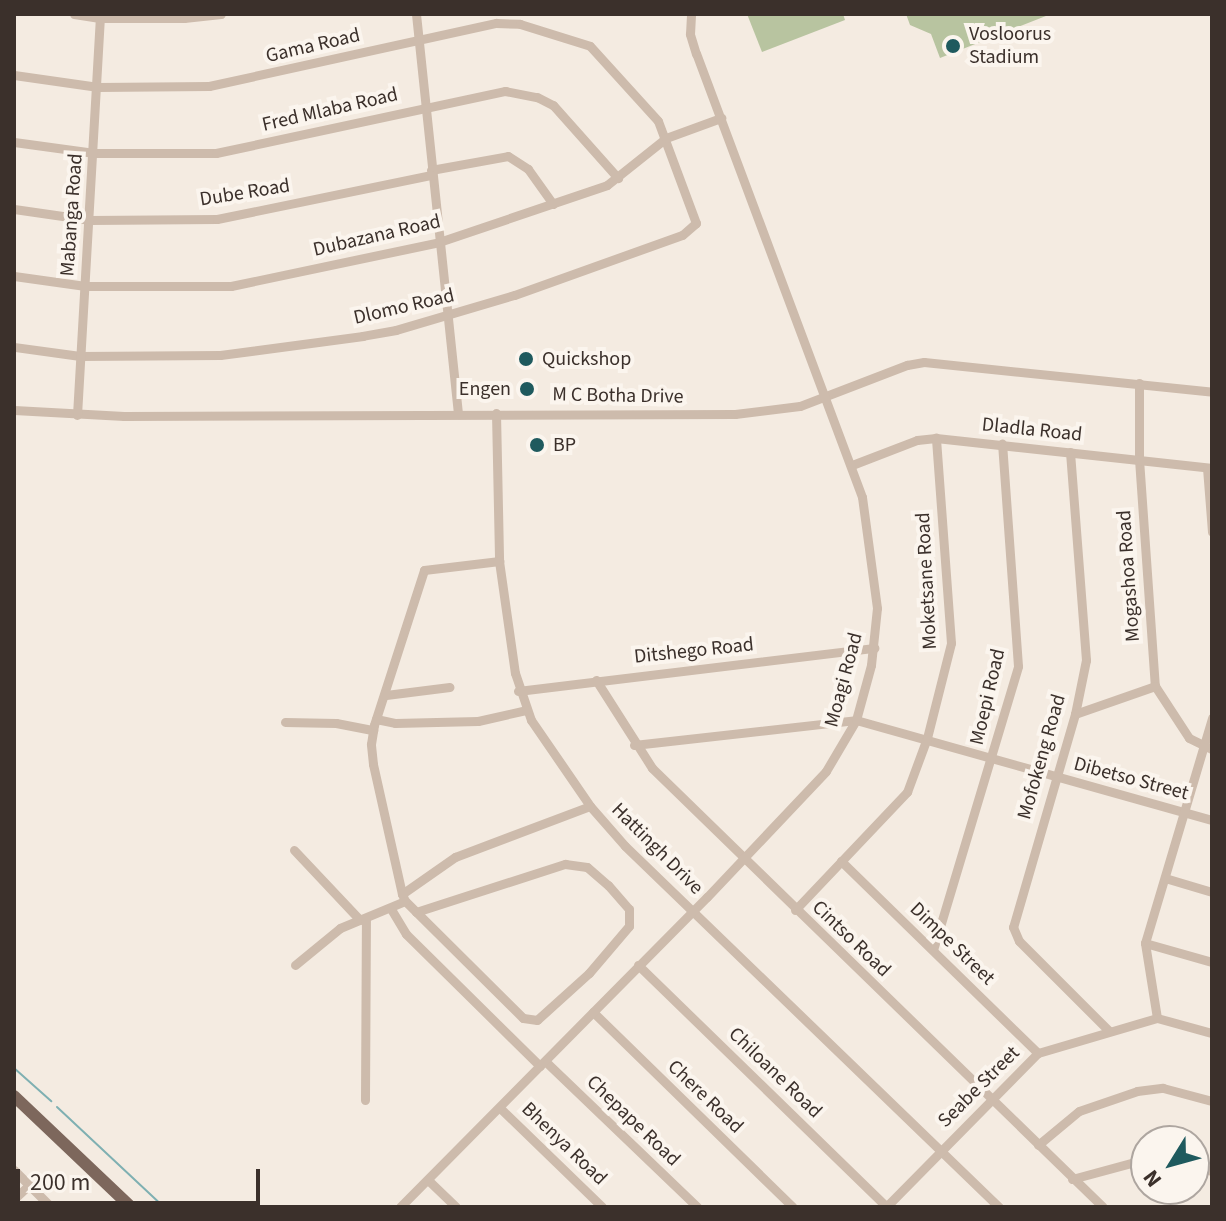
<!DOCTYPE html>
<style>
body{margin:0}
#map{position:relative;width:1226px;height:1221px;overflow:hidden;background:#f4ebe1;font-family:"Source Sans 3",sans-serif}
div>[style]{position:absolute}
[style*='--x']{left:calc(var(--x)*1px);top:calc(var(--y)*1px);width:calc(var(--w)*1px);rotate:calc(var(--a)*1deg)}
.green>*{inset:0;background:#b8c4a0}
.stream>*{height:2px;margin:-1px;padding:0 1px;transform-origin:1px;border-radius:1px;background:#7fb0b2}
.minor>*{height:9px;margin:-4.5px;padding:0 4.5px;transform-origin:4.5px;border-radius:4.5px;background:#cdbbac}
.major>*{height:12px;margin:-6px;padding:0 6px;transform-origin:6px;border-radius:6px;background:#7d675c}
.dots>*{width:22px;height:22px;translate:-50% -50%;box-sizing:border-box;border:4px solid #fbf5ee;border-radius:50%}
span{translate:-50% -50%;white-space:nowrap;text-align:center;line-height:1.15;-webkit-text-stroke:8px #fbf5ee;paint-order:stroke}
.poi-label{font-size:20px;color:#3b302b}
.left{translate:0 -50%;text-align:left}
.right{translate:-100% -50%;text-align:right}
.street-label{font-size:20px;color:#3b302b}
.frame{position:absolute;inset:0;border:16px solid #3b302b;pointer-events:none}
.north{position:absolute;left:1130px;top:1125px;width:80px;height:80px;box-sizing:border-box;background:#fbf5ee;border:2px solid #aea6a0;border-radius:50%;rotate:233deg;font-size:22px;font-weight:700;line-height:32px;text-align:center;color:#3b302b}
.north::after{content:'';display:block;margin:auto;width:28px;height:36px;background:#1f5a5e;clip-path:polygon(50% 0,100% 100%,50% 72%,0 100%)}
.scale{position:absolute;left:16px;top:1169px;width:244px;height:36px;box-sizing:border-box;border:4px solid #3b302b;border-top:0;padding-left:10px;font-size:24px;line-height:28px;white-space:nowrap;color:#3b302b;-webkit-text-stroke:6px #fbf5ee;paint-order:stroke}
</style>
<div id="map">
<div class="green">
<div style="clip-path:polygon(747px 14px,843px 14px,845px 20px,762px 52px)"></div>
<div style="clip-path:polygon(906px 14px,1051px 14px,940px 58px,931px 34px,910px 25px)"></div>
</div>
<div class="stream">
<div style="--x:14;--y:1068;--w:50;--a:41.7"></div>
<div style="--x:57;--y:1107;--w:146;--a:43.1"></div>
</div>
<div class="minor">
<div style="--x:74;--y:14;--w:26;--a:9"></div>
<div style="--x:100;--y:18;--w:84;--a:0"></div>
<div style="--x:184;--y:18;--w:37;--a:-6"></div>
<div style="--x:416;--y:14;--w:401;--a:84"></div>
<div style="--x:14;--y:75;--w:85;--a:8.1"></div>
<div style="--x:98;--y:87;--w:111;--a:-0.5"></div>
<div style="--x:209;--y:86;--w:294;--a:-12.4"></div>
<div style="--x:496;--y:23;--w:24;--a:2"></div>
<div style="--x:520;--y:24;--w:73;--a:17.4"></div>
<div style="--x:590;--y:46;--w:101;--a:47.8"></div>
<div style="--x:658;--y:121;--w:109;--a:69.6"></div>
<div style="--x:696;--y:223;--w:18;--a:139"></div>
<div style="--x:682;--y:235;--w:178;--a:160.3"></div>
<div style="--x:514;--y:295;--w:123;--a:163.5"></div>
<div style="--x:396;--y:330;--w:34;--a:170"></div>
<div style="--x:363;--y:336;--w:144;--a:172.4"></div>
<div style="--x:220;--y:355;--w:140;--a:179.6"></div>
<div style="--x:80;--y:356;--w:67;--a:-172.2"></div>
<div style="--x:14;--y:142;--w:81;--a:7.8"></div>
<div style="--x:94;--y:153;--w:122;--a:0"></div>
<div style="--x:216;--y:153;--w:296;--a:-12.1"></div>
<div style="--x:505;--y:91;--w:33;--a:11"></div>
<div style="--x:537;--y:97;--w:18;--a:27"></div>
<div style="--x:553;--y:105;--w:98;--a:48.3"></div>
<div style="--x:431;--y:170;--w:78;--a:-10.3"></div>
<div style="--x:508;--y:156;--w:24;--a:33"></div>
<div style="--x:528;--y:169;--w:43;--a:54.5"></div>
<div style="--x:14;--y:209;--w:77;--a:8.2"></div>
<div style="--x:90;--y:220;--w:127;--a:-0.5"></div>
<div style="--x:217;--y:219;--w:219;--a:-11.6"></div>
<div style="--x:14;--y:276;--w:72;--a:8"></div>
<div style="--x:85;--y:286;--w:146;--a:0"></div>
<div style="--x:231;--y:286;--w:213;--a:-11.9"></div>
<div style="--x:439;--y:242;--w:177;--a:-18.7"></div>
<div style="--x:607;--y:185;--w:75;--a:-38.5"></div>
<div style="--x:666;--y:138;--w:59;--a:-20"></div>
<div style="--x:1139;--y:383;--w:76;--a:90"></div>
<div style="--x:1139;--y:459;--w:228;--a:86"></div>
<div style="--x:1155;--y:686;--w:62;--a:56.8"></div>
<div style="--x:1189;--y:738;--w:25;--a:26"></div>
<div style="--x:14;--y:410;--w:110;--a:3.1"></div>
<div style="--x:124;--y:416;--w:611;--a:-0.19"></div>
<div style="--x:735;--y:414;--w:65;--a:-7"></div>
<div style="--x:800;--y:406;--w:115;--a:-21"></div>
<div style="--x:907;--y:365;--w:17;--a:-10"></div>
<div style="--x:924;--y:362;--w:290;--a:5.9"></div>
<div style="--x:496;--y:413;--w:148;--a:88.8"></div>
<div style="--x:499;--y:561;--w:113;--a:81.9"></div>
<div style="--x:515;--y:673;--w:50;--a:71.2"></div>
<div style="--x:531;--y:720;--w:104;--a:55.5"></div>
<div style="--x:590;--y:806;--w:53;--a:48.8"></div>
<div style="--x:625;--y:846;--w:520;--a:43.99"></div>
<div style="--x:77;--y:415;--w:398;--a:-86.7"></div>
<div style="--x:1070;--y:452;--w:209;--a:85.6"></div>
<div style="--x:1086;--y:660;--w:55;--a:101.5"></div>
<div style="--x:1075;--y:714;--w:222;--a:106.2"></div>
<div style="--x:1013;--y:927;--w:15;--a:67"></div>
<div style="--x:1019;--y:941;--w:127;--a:45"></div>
<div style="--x:852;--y:465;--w:70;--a:-21"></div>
<div style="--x:917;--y:440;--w:19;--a:-6"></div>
<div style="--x:936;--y:438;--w:278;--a:6.2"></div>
<div style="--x:1207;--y:468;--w:64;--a:85.5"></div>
<div style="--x:596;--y:680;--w:104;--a:57.5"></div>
<div style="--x:652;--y:768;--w:629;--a:44.23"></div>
<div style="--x:518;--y:691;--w:359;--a:-6.9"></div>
<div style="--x:386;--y:695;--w:64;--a:-7.2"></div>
<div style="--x:1075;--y:714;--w:85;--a:-19.3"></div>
<div style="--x:376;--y:719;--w:19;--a:12"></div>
<div style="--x:395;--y:723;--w:83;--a:-1.4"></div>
<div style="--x:478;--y:721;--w:49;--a:-12.9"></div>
<div style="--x:285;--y:722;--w:51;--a:1.1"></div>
<div style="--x:336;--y:723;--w:38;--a:11"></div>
<div style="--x:634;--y:745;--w:223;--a:-6.4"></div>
<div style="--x:856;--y:720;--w:370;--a:15.7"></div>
<div style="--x:294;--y:850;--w:96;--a:46.7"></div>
<div style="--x:841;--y:861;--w:275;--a:44.3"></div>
<div style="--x:1165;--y:878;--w:49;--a:16.6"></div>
<div style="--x:402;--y:894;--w:133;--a:-102.6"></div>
<div style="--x:373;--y:764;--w:20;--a:-96"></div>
<div style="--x:371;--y:744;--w:19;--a:-81"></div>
<div style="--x:374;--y:725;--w:163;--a:-72.1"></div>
<div style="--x:424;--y:570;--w:76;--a:-6.8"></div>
<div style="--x:391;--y:909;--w:29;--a:59"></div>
<div style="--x:406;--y:934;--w:188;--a:44.6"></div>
<div style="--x:795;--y:910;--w:163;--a:-46.5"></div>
<div style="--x:907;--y:792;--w:58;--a:-69.7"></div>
<div style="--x:927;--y:738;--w:98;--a:-75.8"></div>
<div style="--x:951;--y:643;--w:206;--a:-94.2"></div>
<div style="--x:416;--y:912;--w:157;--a:-17.9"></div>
<div style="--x:565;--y:864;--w:22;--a:8"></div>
<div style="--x:587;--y:867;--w:28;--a:41"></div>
<div style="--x:608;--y:885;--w:32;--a:49"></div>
<div style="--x:629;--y:909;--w:17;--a:90"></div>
<div style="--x:629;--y:926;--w:62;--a:130.4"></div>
<div style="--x:589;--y:973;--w:70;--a:137.9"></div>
<div style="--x:537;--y:1020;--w:14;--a:-172"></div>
<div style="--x:523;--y:1018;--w:166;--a:-135.2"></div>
<div style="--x:405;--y:901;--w:8;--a:-113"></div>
<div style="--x:402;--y:894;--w:65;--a:-34.9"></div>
<div style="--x:455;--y:857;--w:144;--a:-20.7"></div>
<div style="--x:1145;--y:943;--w:70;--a:15.8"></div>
<div style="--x:933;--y:950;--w:296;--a:-73.3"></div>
<div style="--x:1018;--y:666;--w:223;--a:-94.1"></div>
<div style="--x:295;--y:965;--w:58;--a:-39.4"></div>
<div style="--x:340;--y:928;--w:70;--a:-22.6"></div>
<div style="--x:638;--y:965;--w:347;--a:44.2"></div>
<div style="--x:593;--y:1012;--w:279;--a:44.3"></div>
<div style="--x:1157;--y:1018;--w:76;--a:-99.1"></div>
<div style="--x:1145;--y:943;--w:235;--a:-73.4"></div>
<div style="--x:545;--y:1061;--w:211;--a:43.8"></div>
<div style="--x:365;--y:1100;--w:182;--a:-89.7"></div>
<div style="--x:500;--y:1108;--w:142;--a:44.1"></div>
<div style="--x:1038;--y:1145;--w:53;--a:-39.7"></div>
<div style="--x:1079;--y:1111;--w:61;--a:-19"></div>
<div style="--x:1137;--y:1091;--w:26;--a:-7"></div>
<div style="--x:1163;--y:1088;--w:51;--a:14.9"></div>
<div style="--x:1194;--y:1166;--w:19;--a:16"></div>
<div style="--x:14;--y:1170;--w:52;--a:45"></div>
<div style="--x:1072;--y:1179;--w:77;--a:-15.1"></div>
<div style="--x:428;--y:1180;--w:39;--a:44"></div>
<div style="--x:14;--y:1199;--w:21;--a:-43"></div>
<div style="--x:400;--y:1207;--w:436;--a:-45.3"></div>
<div style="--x:707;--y:897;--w:173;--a:-46.6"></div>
<div style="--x:826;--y:771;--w:59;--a:-59.5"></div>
<div style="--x:856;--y:720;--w:57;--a:-74.7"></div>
<div style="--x:871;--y:665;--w:57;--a:-84"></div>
<div style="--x:877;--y:608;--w:112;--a:-97.7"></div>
<div style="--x:862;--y:497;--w:473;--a:-110.5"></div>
<div style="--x:696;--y:54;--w:21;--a:-107"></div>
<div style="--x:690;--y:34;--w:20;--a:-87"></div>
<div style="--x:886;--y:1207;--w:216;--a:-45.4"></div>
<div style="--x:1038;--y:1053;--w:124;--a:-16.4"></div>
<div style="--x:1157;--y:1018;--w:57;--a:15.3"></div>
</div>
<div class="major">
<div style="--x:14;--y:1096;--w:161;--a:43.5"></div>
</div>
<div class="dots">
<div style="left:953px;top:46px;background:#1f5a5e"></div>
<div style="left:526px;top:359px;background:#1f5a5e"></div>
<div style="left:527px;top:389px;background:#1f5a5e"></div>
<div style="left:537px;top:445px;background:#1f5a5e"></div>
</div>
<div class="poi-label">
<span class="left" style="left:969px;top:46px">Vosloorus<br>Stadium</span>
<span class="left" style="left:542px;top:359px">Quickshop</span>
<span class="right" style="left:511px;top:389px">Engen</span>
<span class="left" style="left:553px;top:445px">BP</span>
</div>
<div class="street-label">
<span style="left:313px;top:46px;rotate:-13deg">Gama Road</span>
<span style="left:330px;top:110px;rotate:-13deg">Fred Mlaba Road</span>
<span style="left:245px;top:193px;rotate:-9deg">Dube Road</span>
<span style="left:72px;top:215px;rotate:-86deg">Mabanga Road</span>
<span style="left:377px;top:236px;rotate:-13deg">Dubazana Road</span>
<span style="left:404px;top:307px;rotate:-13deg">Dlomo Road</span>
<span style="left:618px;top:396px;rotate:1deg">M C Botha Drive</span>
<span style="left:1032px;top:430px;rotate:6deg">Dladla Road</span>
<span style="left:1129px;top:576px;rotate:-94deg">Mogashoa Road</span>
<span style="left:927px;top:581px;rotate:-93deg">Moketsane Road</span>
<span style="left:694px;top:651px;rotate:-6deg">Ditshego Road</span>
<span style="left:844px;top:680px;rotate:-75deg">Moagi Road</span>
<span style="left:988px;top:697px;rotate:-77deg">Moepi Road</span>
<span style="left:1042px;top:757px;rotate:-74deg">Mofokeng Road</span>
<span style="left:1131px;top:779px;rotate:15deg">Dibetso Street</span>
<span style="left:657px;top:849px;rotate:45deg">Hattingh Drive</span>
<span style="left:851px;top:939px;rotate:44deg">Cintso Road</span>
<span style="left:952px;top:944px;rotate:44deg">Dimpe Street</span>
<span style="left:775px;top:1073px;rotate:44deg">Chiloane Road</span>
<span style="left:979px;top:1087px;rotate:-45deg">Seabe Street</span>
<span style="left:705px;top:1097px;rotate:44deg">Chere Road</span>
<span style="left:633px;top:1121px;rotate:44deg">Chepape Road</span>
<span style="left:564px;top:1144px;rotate:44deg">Bhenya Road</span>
</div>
<div class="frame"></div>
<div class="north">N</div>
<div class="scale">200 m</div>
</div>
